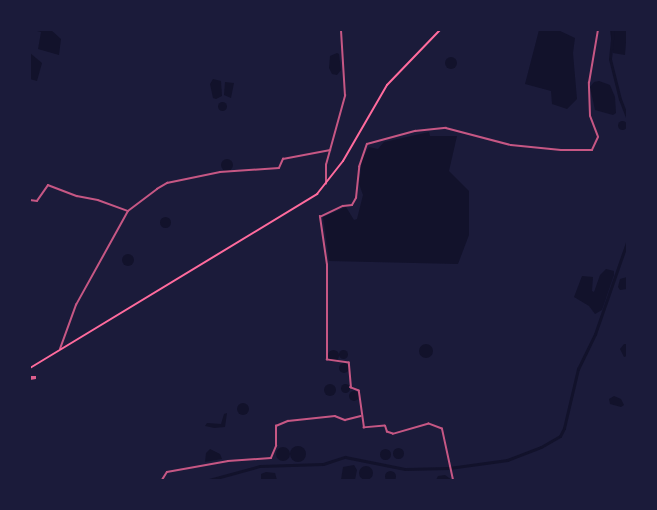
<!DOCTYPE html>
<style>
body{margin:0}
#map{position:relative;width:657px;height:510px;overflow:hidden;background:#1b1b3a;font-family:"Sofia Sans Condensed",sans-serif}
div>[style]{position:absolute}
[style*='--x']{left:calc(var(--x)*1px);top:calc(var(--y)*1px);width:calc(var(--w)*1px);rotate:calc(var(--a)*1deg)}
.water>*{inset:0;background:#12122b}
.round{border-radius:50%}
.canal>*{height:3px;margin:-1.5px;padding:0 1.5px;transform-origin:1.5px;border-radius:1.5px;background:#12122b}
.building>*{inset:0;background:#dd5f8e}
.minor>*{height:1.5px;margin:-0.75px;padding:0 0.75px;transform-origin:0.75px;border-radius:0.75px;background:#c65784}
.trunk>*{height:2px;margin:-1px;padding:0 1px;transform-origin:1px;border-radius:1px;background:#ff6b9d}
span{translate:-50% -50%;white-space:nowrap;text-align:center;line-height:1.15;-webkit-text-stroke:4px #1b1b3a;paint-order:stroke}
.frame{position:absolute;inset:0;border:31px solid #1b1b3a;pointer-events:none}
</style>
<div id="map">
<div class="water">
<div style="clip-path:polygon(33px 30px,51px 30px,61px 39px,59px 55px,38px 49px,41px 32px)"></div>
<div style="clip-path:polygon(539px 30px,558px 30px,575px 38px,573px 53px,577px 99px,567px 109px,552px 104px,551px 91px,525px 84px)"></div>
<div style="clip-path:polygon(610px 30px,627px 30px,625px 55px,613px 53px)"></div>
<div style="clip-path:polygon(30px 53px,42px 63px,37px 81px,30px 79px)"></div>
<div style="clip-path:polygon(337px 53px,339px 54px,341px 70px,337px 75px,332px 74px,329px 68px,330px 56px)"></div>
<div class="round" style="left:445px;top:57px;width:12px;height:12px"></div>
<div style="clip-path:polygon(213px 79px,221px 81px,222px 96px,216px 99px,213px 98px,210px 84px)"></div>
<div style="clip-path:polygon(599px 81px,610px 85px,615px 97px,616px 113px,613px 115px,595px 110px,590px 87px,594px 82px)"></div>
<div style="clip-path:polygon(225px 82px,234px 83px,231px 98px,224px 95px)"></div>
<div class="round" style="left:217.5px;top:101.5px;width:9px;height:9px"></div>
<div class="round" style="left:617.5px;top:120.5px;width:9px;height:9px"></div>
<div style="clip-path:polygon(429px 132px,430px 136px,457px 136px,449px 171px,469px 191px,469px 235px,458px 264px,329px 261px,323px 217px,346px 207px,354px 220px,357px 219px,363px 195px,359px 184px,362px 159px,369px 147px,378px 149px,384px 142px)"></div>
<div class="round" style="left:221px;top:159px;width:12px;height:12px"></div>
<div class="round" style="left:159.5px;top:216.5px;width:11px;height:11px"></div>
<div class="round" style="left:122px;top:254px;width:12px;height:12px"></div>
<div style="clip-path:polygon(606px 269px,614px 271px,614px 275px,602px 310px,595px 314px,589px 306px,574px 297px,582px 276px,593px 277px,592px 291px,594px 292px,600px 275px)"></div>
<div style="clip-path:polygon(627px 277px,627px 289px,620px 290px,618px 287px,620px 279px)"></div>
<div class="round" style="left:419px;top:344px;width:14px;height:14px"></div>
<div style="clip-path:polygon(624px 344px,627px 344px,627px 356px,624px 357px,620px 349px)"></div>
<div class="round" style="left:327.5px;top:349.5px;width:11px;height:11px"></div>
<div class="round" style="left:338.5px;top:349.5px;width:9px;height:9px"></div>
<div class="round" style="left:339px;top:363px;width:10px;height:10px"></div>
<div class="round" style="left:340.5px;top:383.5px;width:9px;height:9px"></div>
<div class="round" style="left:324px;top:384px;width:12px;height:12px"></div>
<div class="round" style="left:349px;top:391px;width:10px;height:10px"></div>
<div style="clip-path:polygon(614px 396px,621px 399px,624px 405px,621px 407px,610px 404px,609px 399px)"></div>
<div class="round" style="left:237px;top:403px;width:12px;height:12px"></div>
<div style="clip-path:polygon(227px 413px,225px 427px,214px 428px,205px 426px,207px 423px,221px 424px,224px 414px)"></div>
<div class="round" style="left:290px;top:446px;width:16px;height:16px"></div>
<div class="round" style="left:276px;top:447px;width:14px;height:14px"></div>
<div class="round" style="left:392.5px;top:447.5px;width:11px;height:11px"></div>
<div class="round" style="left:379.5px;top:448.5px;width:11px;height:11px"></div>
<div style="clip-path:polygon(210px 449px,220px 454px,222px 459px,205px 462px,206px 453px)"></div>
<div style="clip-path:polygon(354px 465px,357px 470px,355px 480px,341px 480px,343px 467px)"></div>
<div class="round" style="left:359px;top:466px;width:14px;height:14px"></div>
<div class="round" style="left:384.5px;top:470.5px;width:11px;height:11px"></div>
<div style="clip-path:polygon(266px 472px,275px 473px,277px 480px,261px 480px,261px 474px)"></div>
<div style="clip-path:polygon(445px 475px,452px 480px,436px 480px,438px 476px)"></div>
</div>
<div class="canal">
<div style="--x:613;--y:30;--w:29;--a:96"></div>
<div style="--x:610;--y:59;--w:41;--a:76"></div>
<div style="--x:620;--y:99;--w:19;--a:69"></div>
<div style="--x:209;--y:480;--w:53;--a:-15.4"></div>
<div style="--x:260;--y:466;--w:63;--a:-1.8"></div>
<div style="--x:323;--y:464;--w:23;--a:-18"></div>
<div style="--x:345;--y:457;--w:61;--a:11.3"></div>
<div style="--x:405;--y:469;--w:44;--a:-1.3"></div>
<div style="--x:449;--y:468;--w:59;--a:-7.9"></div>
<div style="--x:507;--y:460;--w:36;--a:-21"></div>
<div style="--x:541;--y:447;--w:22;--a:-30"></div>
<div style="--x:560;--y:436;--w:9;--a:-63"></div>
<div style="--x:564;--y:428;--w:61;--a:-76.7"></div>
<div style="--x:578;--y:369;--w:39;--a:-64"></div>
<div style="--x:595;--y:334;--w:97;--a:-70.8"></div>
</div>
<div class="building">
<div style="clip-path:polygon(30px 376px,36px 376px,36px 379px,30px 380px)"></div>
</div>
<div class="minor">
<div style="--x:326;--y:184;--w:19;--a:-90"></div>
<div style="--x:326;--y:165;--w:72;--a:-74.6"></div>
<div style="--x:345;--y:96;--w:66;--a:-93.5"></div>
<div style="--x:30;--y:200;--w:7;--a:8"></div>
<div style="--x:37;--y:201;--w:19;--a:-55"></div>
<div style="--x:48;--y:185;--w:31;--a:21"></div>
<div style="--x:77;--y:196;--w:21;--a:11"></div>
<div style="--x:98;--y:200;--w:32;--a:20"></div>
<div style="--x:60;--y:349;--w:47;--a:-70"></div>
<div style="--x:76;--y:305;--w:107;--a:-61"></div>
<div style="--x:128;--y:211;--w:36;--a:-37"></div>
<div style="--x:157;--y:189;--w:12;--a:-31"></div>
<div style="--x:167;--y:183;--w:54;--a:-11.7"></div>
<div style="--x:220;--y:172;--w:59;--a:-3.9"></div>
<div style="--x:279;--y:168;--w:10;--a:-66"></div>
<div style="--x:283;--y:159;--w:48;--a:-10.8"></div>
<div style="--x:162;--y:480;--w:9;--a:-58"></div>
<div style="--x:167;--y:472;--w:62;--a:-10.2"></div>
<div style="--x:228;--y:461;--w:43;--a:-4"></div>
<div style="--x:271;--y:458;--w:13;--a:-67"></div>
<div style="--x:276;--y:446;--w:20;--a:-90"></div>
<div style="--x:276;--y:426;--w:13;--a:-23"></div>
<div style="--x:288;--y:421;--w:47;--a:-6.1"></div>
<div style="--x:335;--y:416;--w:11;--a:22"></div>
<div style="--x:345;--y:420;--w:16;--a:-14"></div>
<div style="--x:453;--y:480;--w:52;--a:-102.2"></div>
<div style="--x:442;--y:429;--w:14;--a:-159"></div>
<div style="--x:429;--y:424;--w:37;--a:164"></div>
<div style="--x:393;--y:434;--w:6;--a:-162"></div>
<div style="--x:387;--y:432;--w:6;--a:-108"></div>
<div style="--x:385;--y:426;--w:21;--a:175"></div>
<div style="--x:364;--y:428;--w:37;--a:-98"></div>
<div style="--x:359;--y:391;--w:9;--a:-159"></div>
<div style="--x:351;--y:388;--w:25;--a:-95"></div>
<div style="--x:349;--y:363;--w:22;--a:-172"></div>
<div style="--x:327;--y:360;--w:95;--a:-90"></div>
<div style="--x:327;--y:265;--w:49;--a:-98.3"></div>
<div style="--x:320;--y:217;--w:25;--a:-26"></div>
<div style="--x:343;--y:206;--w:9;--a:-6"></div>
<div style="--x:352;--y:205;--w:8;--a:-60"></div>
<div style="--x:356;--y:198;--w:31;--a:-84"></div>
<div style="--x:359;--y:167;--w:24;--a:-71"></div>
<div style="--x:367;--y:144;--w:50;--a:-15.2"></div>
<div style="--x:415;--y:131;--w:31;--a:-6"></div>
<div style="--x:446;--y:128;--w:67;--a:14.7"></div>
<div style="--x:511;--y:145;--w:50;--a:5.7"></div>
<div style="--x:561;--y:150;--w:31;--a:0"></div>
<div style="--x:592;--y:150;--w:14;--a:-65"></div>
<div style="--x:598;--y:137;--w:22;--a:-111"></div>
<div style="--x:590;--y:116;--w:33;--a:-92"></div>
<div style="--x:589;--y:83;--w:54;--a:-80.4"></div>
</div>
<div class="trunk">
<div style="--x:30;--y:368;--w:336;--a:-31.2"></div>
<div style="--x:317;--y:194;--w:42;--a:-51.8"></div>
<div style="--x:343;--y:161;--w:88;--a:-59.9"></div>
<div style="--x:387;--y:85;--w:76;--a:-46.1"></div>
</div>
<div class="frame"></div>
</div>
